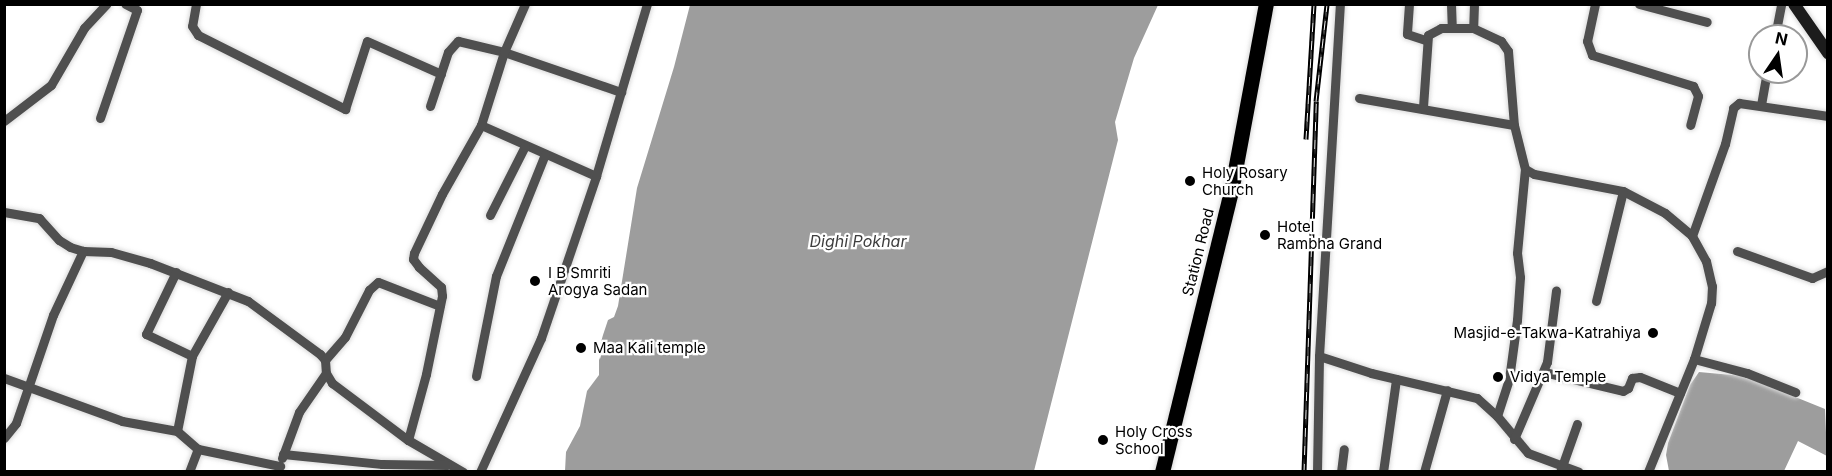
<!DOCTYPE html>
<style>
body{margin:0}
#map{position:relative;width:1832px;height:476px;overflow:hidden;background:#fff;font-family:Inter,sans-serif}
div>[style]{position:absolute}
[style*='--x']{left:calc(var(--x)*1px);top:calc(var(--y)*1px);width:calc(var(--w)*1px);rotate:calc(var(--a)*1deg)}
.water>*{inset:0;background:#9d9d9d}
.roads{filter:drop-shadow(0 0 2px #dbdbdb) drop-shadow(0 0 2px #dbdbdb)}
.street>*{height:9px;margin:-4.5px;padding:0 4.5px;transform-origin:4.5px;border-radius:4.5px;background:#4f4f4f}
.secondary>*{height:12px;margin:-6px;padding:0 6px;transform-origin:6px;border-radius:6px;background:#1c1c1c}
.primary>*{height:15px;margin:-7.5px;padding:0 7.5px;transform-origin:7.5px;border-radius:7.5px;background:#000}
.rail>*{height:5px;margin-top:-2.5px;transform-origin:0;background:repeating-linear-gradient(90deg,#fff 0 9px,#000 0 18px);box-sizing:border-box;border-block:2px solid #000}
.dots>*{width:16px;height:16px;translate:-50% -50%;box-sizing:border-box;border:3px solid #fff;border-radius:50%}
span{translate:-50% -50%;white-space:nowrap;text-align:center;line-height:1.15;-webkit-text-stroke:4.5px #fff;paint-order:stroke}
.poi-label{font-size:15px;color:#000}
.left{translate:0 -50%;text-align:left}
.right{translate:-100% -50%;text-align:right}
.street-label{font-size:15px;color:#000}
.water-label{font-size:16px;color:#3e3e3e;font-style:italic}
.frame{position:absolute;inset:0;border:6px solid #000;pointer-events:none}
.north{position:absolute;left:1748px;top:24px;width:60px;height:60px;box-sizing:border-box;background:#fff;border:2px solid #999;border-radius:50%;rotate:13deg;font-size:16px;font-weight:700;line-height:24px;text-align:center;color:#000}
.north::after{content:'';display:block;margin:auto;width:21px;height:27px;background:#000;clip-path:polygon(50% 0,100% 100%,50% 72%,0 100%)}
</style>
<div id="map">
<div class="water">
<div style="clip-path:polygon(690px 5px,1158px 5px,1134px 58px,1115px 122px,1118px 140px,1034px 471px,565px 471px,566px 452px,580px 426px,587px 391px,599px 375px,599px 349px,603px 335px,608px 320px,614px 317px,618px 306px,637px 188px,674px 67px)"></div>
<div style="clip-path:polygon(1699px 372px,1743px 376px,1825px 409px,1827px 456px,1798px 441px,1784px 471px,1669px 471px,1666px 455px,1668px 443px,1690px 385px)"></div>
</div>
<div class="roads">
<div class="street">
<div style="--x:196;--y:4;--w:22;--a:100"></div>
<div style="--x:192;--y:26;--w:11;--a:56"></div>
<div style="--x:198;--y:35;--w:165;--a:26.7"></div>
<div style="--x:345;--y:109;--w:71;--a:-72.1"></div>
<div style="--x:367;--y:41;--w:81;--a:24"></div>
<div style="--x:1409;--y:4;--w:30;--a:94"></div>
<div style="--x:1407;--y:34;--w:20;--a:18"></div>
<div style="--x:1451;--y:4;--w:24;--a:88"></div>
<div style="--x:1474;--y:4;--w:24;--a:92"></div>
<div style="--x:1473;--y:28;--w:31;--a:25"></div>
<div style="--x:1501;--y:41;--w:12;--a:55"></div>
<div style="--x:1508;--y:51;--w:74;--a:85.4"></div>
<div style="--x:1514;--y:125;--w:45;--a:76"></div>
<div style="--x:1525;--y:169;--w:10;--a:29"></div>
<div style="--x:1534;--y:174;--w:91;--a:10.8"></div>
<div style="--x:1623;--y:191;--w:47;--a:27.6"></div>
<div style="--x:1665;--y:213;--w:35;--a:40"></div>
<div style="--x:1692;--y:236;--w:29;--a:61"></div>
<div style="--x:1706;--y:261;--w:26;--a:77"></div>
<div style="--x:1712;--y:286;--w:17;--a:93"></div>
<div style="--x:1711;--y:303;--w:59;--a:106.9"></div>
<div style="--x:1694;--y:359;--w:122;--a:112.2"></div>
<div style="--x:1595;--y:4;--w:38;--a:102"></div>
<div style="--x:1587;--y:41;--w:15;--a:70"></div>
<div style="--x:1592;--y:55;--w:106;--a:17.1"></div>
<div style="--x:1693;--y:86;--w:11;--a:63"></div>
<div style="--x:1698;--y:96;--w:30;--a:105"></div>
<div style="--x:1639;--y:4;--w:70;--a:14.8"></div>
<div style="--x:1775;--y:36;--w:33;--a:-79"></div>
<div style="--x:1359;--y:98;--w:157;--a:9.9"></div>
<div style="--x:1761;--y:105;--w:34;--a:-80"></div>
<div style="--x:430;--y:106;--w:57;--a:-71.6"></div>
<div style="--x:448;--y:52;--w:15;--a:-48"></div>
<div style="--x:458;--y:41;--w:47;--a:13.4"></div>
<div style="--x:504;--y:52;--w:124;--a:18.9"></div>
<div style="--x:1423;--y:107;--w:72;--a:-86"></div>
<div style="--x:1428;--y:35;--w:15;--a:-28"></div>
<div style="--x:1441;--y:28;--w:32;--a:0"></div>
<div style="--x:100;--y:118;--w:114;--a:-71.1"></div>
<div style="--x:137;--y:10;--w:13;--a:-153"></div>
<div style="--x:4;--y:121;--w:59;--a:-37.5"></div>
<div style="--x:51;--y:85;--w:66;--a:-59.9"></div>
<div style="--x:84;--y:28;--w:33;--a:-47"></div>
<div style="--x:481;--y:125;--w:126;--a:23.9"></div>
<div style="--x:4;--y:212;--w:36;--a:10"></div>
<div style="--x:39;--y:218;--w:30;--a:48"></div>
<div style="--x:59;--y:240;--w:13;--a:32"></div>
<div style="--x:70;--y:247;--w:14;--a:17"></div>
<div style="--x:83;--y:251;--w:28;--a:2"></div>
<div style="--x:111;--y:252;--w:41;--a:15.8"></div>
<div style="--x:150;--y:263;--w:105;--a:21.2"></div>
<div style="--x:248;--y:301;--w:89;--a:36.4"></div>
<div style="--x:320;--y:354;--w:8;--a:50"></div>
<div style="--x:325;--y:360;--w:13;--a:86"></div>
<div style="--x:326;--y:373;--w:12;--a:59"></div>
<div style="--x:332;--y:383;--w:95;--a:36.9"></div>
<div style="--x:408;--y:440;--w:64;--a:30.2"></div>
<div style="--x:490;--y:215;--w:77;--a:-63.1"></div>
<div style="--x:1692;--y:236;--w:98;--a:-70.3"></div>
<div style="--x:1725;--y:144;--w:37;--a:-77"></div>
<div style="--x:1733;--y:108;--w:8;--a:-40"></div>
<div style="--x:1739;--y:103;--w:90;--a:8.3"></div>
<div style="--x:1737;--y:251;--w:80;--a:19.8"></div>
<div style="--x:1812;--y:278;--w:17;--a:-24"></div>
<div style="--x:176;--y:272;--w:69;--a:115.8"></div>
<div style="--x:146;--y:334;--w:51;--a:25.6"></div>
<div style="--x:228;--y:292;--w:73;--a:119.4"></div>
<div style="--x:192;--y:356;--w:76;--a:101.3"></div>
<div style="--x:177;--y:431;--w:28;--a:41"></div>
<div style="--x:198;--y:449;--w:84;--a:11.7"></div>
<div style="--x:1596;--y:301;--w:113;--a:-76.2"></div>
<div style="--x:1319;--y:356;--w:55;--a:18.1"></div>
<div style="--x:1371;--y:373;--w:109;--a:13.3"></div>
<div style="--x:1477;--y:398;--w:27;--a:42"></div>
<div style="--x:1497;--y:416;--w:48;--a:50"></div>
<div style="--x:1528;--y:453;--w:54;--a:20.4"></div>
<div style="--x:1694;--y:359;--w:55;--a:14.8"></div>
<div style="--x:1747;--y:373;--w:52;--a:21.6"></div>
<div style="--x:325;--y:360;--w:30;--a:-49"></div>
<div style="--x:345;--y:337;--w:53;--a:-62.9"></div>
<div style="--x:369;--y:290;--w:12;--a:-42"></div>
<div style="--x:378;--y:282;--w:66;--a:21.2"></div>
<div style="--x:1544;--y:372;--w:81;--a:13.5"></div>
<div style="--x:1623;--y:391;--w:6;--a:-31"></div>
<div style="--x:1628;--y:388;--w:11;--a:-68"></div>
<div style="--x:1632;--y:378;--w:8;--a:-7"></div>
<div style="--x:1640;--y:377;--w:43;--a:21.8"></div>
<div style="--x:476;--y:376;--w:102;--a:-78.7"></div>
<div style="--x:496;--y:276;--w:131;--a:-68.1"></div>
<div style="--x:4;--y:378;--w:126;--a:20"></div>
<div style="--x:122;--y:421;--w:56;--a:10.3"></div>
<div style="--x:1497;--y:416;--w:39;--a:-72"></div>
<div style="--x:1509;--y:379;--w:60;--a:-82.3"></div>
<div style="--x:1517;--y:320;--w:43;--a:-86"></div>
<div style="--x:1520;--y:277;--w:24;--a:-97"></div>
<div style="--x:1517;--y:253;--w:84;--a:-84.6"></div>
<div style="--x:4;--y:438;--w:19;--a:-51"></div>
<div style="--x:16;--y:423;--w:114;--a:-71.1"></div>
<div style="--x:53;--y:315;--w:71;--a:-64.9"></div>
<div style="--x:1514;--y:439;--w:84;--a:-66.8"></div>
<div style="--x:1547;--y:362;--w:72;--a:-82.8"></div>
<div style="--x:408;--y:440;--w:68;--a:-74.7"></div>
<div style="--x:426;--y:374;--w:80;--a:-78.4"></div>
<div style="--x:442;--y:296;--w:9;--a:-96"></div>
<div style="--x:441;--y:287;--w:30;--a:-138"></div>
<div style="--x:419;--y:267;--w:10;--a:-127"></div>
<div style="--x:413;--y:259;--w:6;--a:-81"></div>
<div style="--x:414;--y:253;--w:65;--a:-64.6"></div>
<div style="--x:442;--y:194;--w:79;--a:-60.5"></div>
<div style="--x:481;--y:125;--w:77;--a:-72.5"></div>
<div style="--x:504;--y:52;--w:52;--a:-66.4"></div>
<div style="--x:283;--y:454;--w:100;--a:5.8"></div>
<div style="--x:382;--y:464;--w:65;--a:0.9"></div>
<div style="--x:282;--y:458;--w:49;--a:-69.7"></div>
<div style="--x:299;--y:412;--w:47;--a:-55.3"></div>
<div style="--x:189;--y:472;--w:25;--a:-69"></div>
<div style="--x:480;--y:472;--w:147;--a:-65.5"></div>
<div style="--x:541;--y:338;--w:171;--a:-71.2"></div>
<div style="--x:596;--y:176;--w:179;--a:-73.5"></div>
<div style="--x:1317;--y:472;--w:116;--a:-89"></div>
<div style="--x:1319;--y:356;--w:353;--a:-86.6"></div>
<div style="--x:1341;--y:472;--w:23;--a:-83"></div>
<div style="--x:1383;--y:472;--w:94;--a:-82"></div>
<div style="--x:1424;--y:472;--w:85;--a:-74.3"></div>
<div style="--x:1560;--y:472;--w:51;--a:-70.5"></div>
</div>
<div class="secondary">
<div style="--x:1794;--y:4;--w:60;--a:55.2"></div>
</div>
<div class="primary">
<div style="--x:1162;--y:472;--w:288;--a:-76.2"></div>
<div style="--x:1231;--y:192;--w:191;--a:-79.5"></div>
</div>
</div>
<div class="rail">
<div style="--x:1306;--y:139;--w:135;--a:-86.6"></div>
<div style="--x:1304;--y:472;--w:371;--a:-88.1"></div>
<div style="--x:1316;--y:101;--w:98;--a:-83.5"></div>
</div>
<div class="dots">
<div style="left:1190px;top:181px;background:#000"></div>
<div style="left:1265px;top:235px;background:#000"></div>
<div style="left:535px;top:281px;background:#000"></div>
<div style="left:1653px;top:333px;background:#000"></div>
<div style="left:581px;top:348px;background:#000"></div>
<div style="left:1498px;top:377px;background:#000"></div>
<div style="left:1103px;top:440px;background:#000"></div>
</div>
<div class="poi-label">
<span class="left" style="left:1202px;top:181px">Holy Rosary<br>Church</span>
<span class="left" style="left:1277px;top:235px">Hotel<br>Rambha Grand</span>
<span class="left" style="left:548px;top:281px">I B Smriti<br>Arogya Sadan</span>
<span class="right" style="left:1641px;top:333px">Masjid-e-Takwa-Katrahiya</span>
<span class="left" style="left:593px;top:348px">Maa Kali temple</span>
<span class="left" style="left:1510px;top:377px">Vidya Temple</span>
<span class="left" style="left:1115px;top:440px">Holy Cross<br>School</span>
</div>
<div class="street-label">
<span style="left:1198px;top:252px;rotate:-76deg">Station Road</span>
</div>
<div class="water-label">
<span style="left:858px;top:241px">Dighi Pokhar</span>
</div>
<div class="frame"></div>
<div class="north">N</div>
</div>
